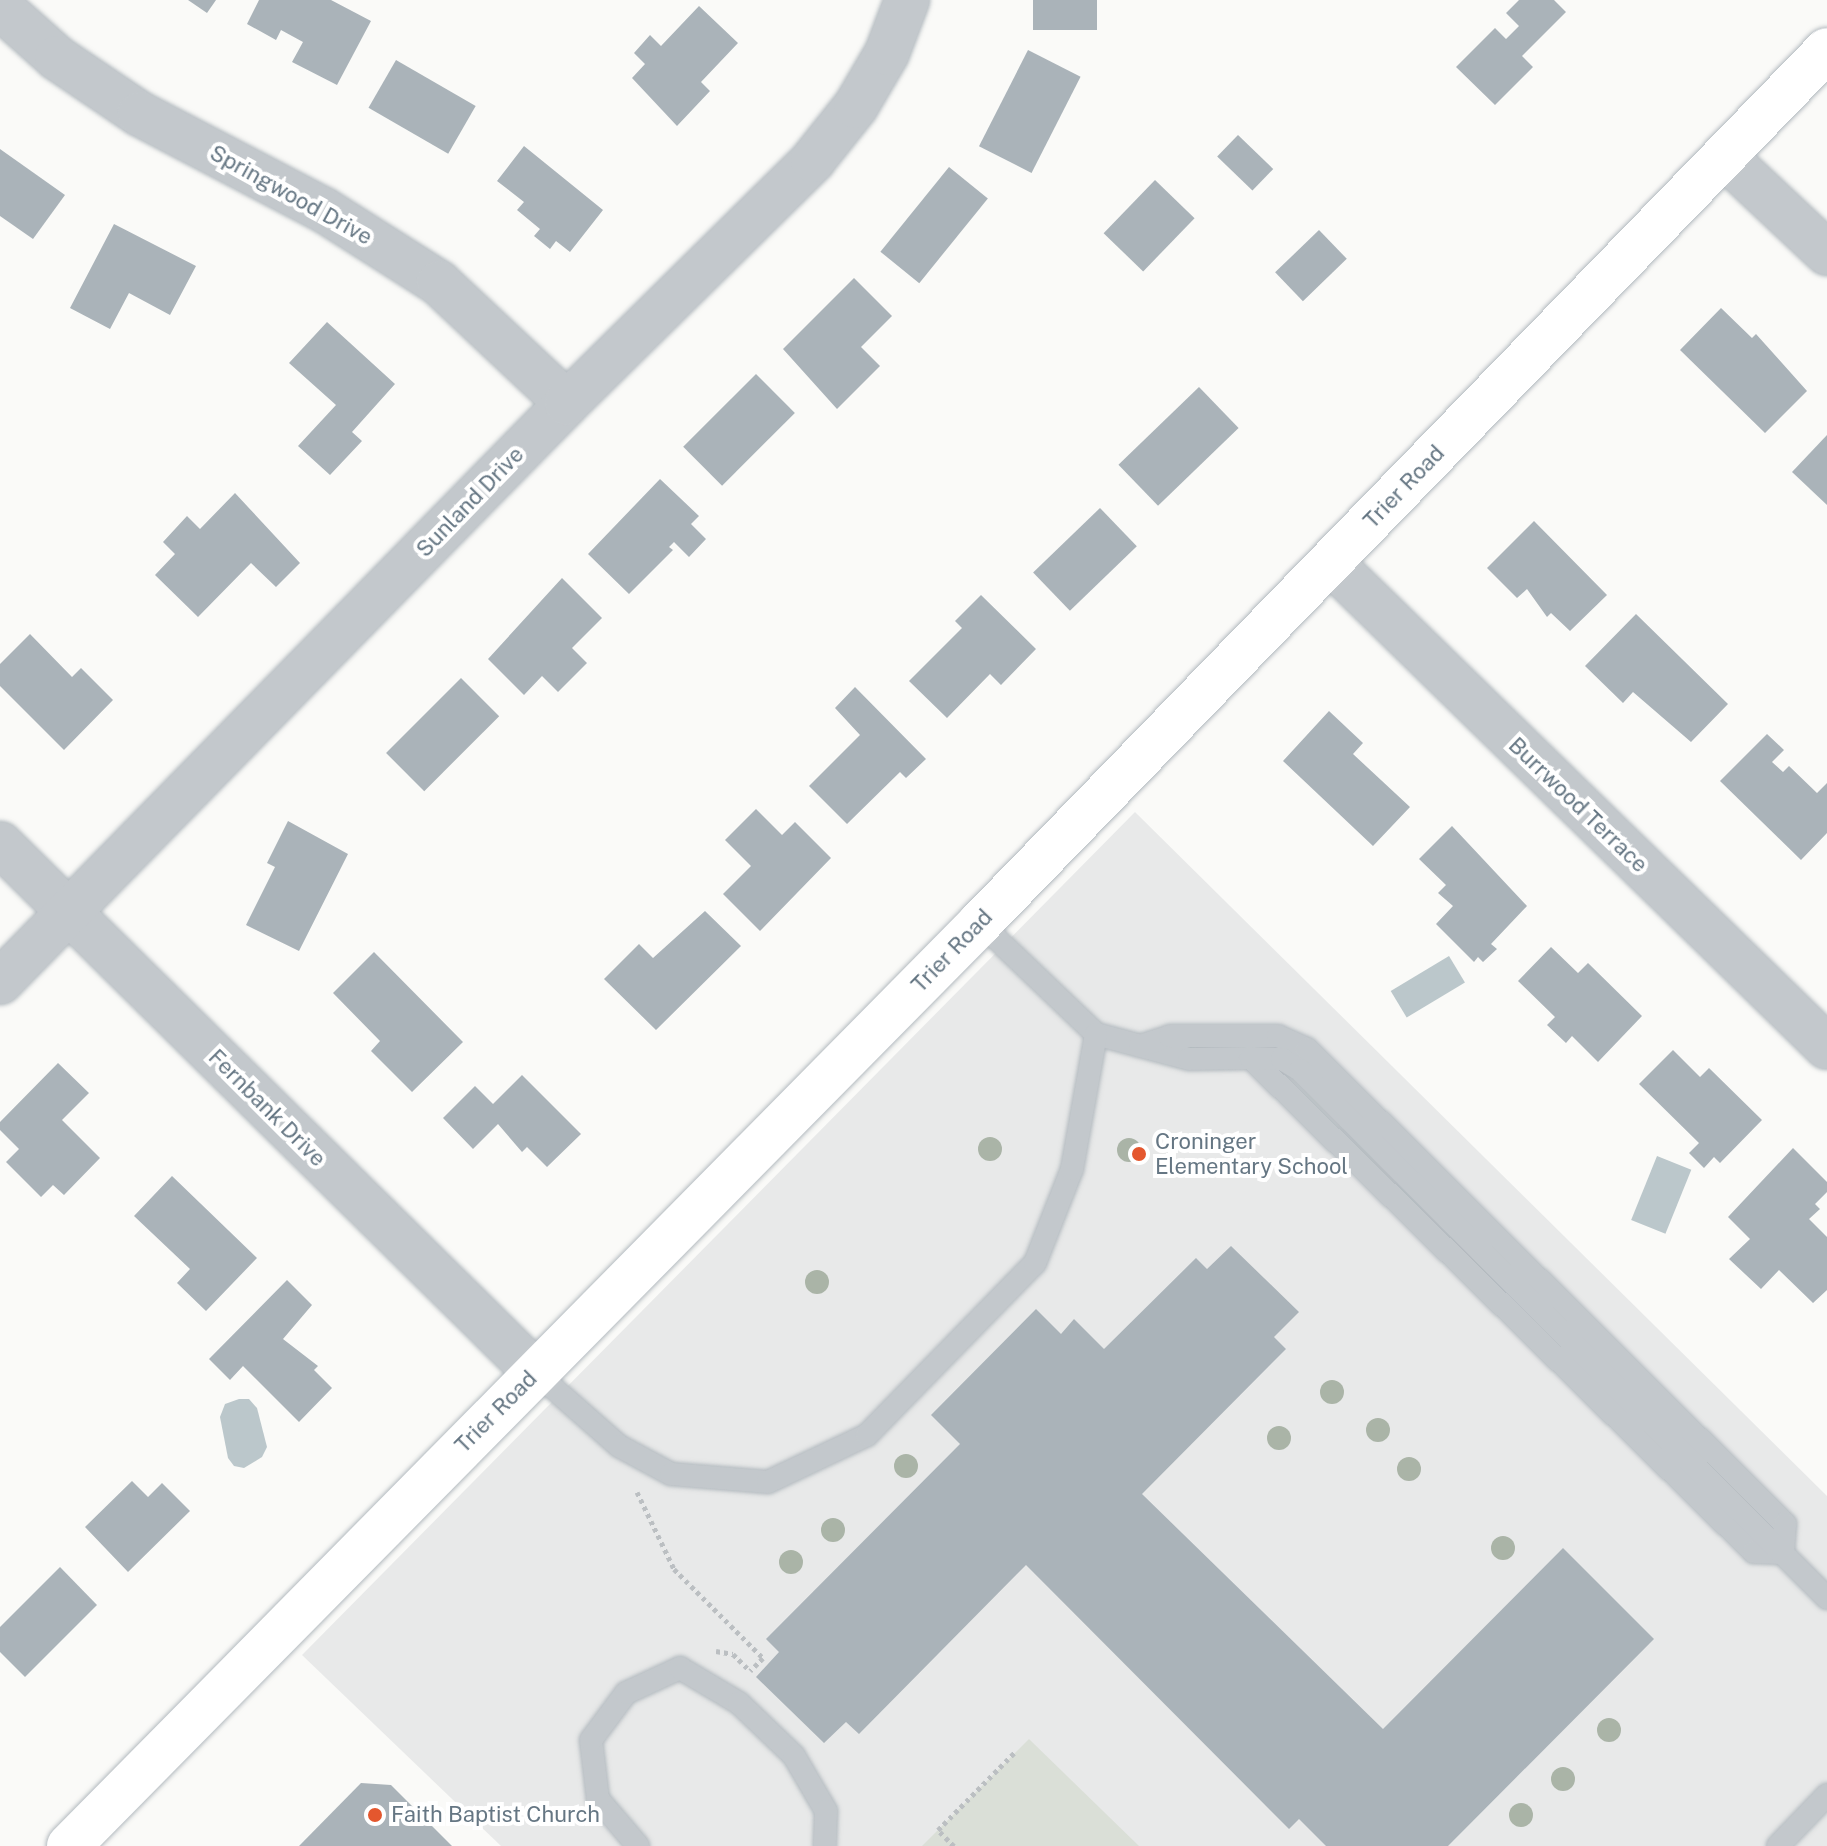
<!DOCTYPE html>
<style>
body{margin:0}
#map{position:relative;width:1827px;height:1846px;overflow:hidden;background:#fafaf8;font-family:"Public Sans",sans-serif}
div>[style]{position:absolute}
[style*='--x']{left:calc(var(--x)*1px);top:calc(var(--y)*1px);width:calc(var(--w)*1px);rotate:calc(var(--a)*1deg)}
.built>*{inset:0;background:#e8e9e9}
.green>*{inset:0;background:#dadfd7}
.water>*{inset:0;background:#bbc7cb;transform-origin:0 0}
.building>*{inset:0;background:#aab3b9;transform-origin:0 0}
.path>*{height:5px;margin-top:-2.5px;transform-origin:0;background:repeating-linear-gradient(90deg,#bbbfc2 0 4px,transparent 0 8px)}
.roads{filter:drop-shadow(0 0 2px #b3babf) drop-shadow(0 0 2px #b3babf)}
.lane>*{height:22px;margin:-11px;padding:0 11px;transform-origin:11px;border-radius:11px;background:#c3c8cc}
.street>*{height:44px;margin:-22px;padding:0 22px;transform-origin:22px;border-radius:22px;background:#c3c8cc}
.secondary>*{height:44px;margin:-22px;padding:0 22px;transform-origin:22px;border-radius:22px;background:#fff}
.trees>*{width:24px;height:24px;margin:-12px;border-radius:50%;background:#aab4a7}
.dots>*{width:22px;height:22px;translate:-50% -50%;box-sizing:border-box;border:4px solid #fff;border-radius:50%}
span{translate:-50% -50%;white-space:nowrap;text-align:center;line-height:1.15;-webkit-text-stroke:8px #fff;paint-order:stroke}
.street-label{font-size:22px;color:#657683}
.poi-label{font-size:22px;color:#657683}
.left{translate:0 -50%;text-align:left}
</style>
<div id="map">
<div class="built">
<div style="clip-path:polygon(1135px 812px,1827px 1496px,1827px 1846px,501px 1846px,302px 1655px)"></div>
</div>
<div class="green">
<div style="clip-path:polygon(1029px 1739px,1139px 1846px,922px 1846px)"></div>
</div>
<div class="water">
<div style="left:1449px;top:956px;width:31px;height:68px;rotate:59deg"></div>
<div style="left:1657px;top:1156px;width:37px;height:69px;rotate:22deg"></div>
<div style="clip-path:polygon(239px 1399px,249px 1399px,257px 1408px,267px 1447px,262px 1457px,244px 1468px,234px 1466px,228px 1458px,220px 1417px,225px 1404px)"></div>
</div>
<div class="building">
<div style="clip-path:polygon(188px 0,216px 0,207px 13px)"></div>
<div style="clip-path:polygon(259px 0,331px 0,371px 21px,337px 85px,292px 62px,303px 42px,281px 30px,276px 40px,247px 24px)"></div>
<div style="left:1033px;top:0;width:64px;height:30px"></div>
<div style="clip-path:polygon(1519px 0,1554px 0,1566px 12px,1522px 56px,1533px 67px,1495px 105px,1456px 67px,1495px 28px,1506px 39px,1519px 26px,1506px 13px)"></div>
<div style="clip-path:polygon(699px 6px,738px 43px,701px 82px,710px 91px,677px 126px,632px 78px,645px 64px,634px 53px,650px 35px,661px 46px)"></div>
<div style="left:1028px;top:50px;width:59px;height:108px;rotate:27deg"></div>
<div style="left:396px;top:60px;width:92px;height:55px;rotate:30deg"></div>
<div style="left:1238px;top:135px;width:49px;height:30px;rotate:44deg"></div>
<div style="clip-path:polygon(524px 146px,603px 210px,570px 252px,556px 241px,550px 249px,534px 236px,540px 229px,517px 210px,524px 202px,497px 181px)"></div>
<div style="clip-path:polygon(0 149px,65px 195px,33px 239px,0 216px)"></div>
<div style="left:949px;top:167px;width:50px;height:109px;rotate:39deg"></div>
<div style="left:1155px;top:180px;width:55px;height:74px;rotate:44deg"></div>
<div style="clip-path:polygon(114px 224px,196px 266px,170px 315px,129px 293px,110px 329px,70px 308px)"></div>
<div style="left:1319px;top:230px;width:40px;height:61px;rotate:46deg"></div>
<div style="clip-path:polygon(854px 278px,892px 316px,861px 347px,880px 366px,837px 409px,783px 349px)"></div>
<div style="clip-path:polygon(1721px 308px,1752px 338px,1756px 334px,1807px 391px,1765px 433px,1680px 350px)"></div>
<div style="clip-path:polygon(327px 322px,395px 384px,352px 432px,362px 441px,330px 475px,298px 446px,336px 405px,289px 363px)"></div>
<div style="left:756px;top:374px;width:55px;height:103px;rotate:45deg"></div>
<div style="left:1199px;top:387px;width:57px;height:112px;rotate:46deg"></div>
<div style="clip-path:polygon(1827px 435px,1827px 505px,1792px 472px)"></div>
<div style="clip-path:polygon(660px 479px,699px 516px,691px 524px,706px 539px,689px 557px,674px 542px,669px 547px,673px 550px,629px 594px,588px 554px)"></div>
<div style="clip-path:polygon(235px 493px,300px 563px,276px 587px,251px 563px,198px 617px,155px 575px,175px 554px,163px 542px,187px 516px,200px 529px)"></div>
<div style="left:1100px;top:508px;width:53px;height:93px;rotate:46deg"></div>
<div style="clip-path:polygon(1534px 521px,1607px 595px,1570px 631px,1551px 613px,1547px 617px,1527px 589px,1517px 598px,1487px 568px)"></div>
<div style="clip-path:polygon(562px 578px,602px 618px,572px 648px,587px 663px,558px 692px,542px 676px,524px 695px,488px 659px)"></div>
<div style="clip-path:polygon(981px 595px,1036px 649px,1001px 685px,990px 674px,947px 718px,909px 681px,962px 628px,955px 621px)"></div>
<div style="clip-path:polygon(1636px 614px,1728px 704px,1691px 742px,1633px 692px,1623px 703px,1585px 666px)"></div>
<div style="clip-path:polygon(30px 634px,72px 677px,81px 668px,113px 700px,64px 750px,0 686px,0 664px)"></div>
<div style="left:461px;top:678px;width:54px;height:106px;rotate:45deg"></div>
<div style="clip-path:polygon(855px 687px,926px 759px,906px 778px,900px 772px,847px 824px,809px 786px,860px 735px,835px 708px)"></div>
<div style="clip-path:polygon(1329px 711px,1363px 743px,1353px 754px,1410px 807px,1373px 846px,1283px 761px)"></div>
<div style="clip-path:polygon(1767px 734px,1784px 750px,1772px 762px,1783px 772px,1789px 766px,1817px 793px,1827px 783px,1827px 833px,1801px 860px,1720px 781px)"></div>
<div style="clip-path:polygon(756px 809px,782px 835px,795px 822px,831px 858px,760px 931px,723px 894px,751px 866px,725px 840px)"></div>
<div style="clip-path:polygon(288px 821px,348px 854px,299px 951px,246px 925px,275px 867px,267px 863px)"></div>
<div style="clip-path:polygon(1452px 826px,1527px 906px,1491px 944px,1497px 949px,1483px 962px,1478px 957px,1474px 962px,1436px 924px,1453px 906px,1438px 893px,1446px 885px,1419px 859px)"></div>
<div style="clip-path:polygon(705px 911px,741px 946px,656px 1030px,604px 979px,639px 944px,653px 958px)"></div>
<div style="clip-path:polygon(1551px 947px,1578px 973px,1588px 963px,1642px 1016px,1598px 1062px,1572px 1036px,1566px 1043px,1547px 1025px,1555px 1017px,1518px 981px)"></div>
<div style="clip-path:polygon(374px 952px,463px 1042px,412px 1092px,371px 1051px,380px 1041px,333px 993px)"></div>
<div style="clip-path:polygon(1673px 1050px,1700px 1077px,1709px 1068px,1762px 1120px,1720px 1163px,1714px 1157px,1704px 1168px,1689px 1153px,1699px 1143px,1639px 1084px)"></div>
<div style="clip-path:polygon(58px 1063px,89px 1093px,62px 1120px,100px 1158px,64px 1195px,53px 1185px,41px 1197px,6px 1162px,19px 1149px,0 1130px,0 1122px)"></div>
<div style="clip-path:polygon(522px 1075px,581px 1134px,547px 1167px,527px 1147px,522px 1152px,498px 1124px,473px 1149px,443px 1118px,475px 1086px,493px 1104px)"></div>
<div style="clip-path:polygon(1793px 1148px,1827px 1182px,1827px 1192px,1815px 1204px,1820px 1209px,1809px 1219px,1827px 1237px,1827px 1290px,1813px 1303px,1779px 1270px,1761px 1289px,1729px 1259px,1750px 1239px,1728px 1217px)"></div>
<div style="clip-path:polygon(172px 1176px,257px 1258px,206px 1311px,177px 1283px,190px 1269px,134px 1216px)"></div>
<div style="clip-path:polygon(1231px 1246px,1299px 1312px,1274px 1337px,1286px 1349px,1142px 1494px,1383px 1729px,1563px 1548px,1654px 1639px,1448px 1846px,1326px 1846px,1299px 1819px,1289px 1829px,1026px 1565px,859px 1734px,846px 1722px,824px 1743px,756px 1677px,779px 1652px,766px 1639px,960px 1444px,931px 1415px,1036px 1309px,1061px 1334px,1074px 1319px,1104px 1349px,1196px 1258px,1207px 1269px)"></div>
<div style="clip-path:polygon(287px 1280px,312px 1305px,283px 1339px,318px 1366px,314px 1370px,332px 1388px,299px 1422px,243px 1366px,230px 1380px,209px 1359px)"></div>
<div style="clip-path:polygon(132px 1481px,148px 1497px,162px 1483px,190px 1511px,128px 1572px,85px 1527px)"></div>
<div style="clip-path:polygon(60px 1567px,97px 1605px,25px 1677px,0 1652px,0 1627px)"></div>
<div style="clip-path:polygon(361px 1783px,391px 1785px,452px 1846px,299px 1846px)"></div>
</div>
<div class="path">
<div style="--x:637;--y:1492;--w:85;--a:64.3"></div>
<div style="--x:674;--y:1569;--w:126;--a:45"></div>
<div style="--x:763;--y:1658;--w:18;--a:135"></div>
<div style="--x:716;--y:1651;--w:17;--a:10"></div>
<div style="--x:733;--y:1654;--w:21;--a:45"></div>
<div style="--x:954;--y:1846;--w:23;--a:-135"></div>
<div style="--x:938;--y:1830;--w:110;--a:-45.4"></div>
</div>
<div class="roads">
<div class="lane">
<div style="--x:980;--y:923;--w:161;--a:43.7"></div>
<div style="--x:1096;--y:1034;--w:96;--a:15"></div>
<div style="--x:1189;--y:1059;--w:62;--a:-0.9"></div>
<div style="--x:1251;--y:1058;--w:705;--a:44.48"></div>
<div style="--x:1754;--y:1552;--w:29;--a:2"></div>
<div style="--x:1140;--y:1046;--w:32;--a:-18"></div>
<div style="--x:1170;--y:1036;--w:108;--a:0"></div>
<div style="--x:1278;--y:1036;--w:32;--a:24"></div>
<div style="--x:1307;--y:1049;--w:674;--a:44.82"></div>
<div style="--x:1785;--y:1524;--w:29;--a:94"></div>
<div style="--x:1251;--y:1058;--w:31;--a:2"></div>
<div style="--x:1282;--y:1059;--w:21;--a:31"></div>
<div style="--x:1300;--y:1070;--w:746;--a:45.05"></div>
<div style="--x:535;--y:1372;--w:112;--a:41.4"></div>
<div style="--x:619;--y:1446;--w:59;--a:28.3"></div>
<div style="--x:671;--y:1474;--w:97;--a:4.7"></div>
<div style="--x:768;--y:1482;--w:110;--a:-25.4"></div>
<div style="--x:867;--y:1435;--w:240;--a:-45.7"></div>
<div style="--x:1035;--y:1263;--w:101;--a:-68.5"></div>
<div style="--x:1072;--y:1169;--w:137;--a:-79.9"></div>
<div style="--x:638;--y:1846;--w:62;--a:-130.4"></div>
<div style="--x:598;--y:1799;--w:59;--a:-96.8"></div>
<div style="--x:591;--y:1740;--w:59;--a:-53.3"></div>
<div style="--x:626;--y:1693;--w:60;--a:-24.8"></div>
<div style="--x:680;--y:1668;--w:69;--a:30.7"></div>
<div style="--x:739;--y:1703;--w:76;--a:43.9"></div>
<div style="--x:794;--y:1756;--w:64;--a:59.8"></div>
<div style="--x:826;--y:1811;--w:35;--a:92"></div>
<div style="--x:1778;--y:1846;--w:71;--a:-46.1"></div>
</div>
<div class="street">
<div style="--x:0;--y:7;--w:76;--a:41.8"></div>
<div style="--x:57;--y:58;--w:100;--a:34"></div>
<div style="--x:140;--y:114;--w:208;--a:27.6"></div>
<div style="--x:324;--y:210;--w:136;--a:32.4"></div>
<div style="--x:439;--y:283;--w:175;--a:43.2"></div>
<div style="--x:1726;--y:158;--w:139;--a:43.2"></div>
<div style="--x:1330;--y:562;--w:694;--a:44.3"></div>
<div style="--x:0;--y:844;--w:752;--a:44.62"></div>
<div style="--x:0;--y:982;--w:810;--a:-45.6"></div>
<div style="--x:567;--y:403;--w:346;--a:-44.6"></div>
<div style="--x:813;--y:160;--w:69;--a:-51.5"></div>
<div style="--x:856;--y:106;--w:61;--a:-59.7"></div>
<div style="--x:887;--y:53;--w:57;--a:-69.3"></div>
</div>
<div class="secondary">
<div style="--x:69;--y:1846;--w:1297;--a:-45.37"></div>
<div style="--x:980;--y:923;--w:1216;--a:-45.87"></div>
</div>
</div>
<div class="trees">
<div style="left:990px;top:1149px"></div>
<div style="left:1129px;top:1150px"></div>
<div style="left:817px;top:1282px"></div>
<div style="left:1332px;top:1392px"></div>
<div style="left:1378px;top:1430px"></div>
<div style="left:1279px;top:1438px"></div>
<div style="left:906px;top:1466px"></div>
<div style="left:1409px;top:1469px"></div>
<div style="left:833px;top:1530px"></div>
<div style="left:1503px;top:1548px"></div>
<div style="left:791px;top:1562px"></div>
<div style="left:1609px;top:1730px"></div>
<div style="left:1563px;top:1779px"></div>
<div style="left:1521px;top:1815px"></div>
</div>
<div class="dots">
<div style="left:1139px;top:1154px;background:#e4572e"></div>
<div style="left:375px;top:1815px;background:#e4572e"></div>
</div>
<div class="street-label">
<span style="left:291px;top:195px;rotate:29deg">Springwood Drive</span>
<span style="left:1404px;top:487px;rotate:-46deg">Trier Road</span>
<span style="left:470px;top:502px;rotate:-46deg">Sunland Drive</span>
<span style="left:1578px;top:805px;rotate:44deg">Burrwood Terrace</span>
<span style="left:952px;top:951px;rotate:-46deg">Trier Road</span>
<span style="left:267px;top:1108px;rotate:45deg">Fernbank Drive</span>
<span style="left:496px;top:1412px;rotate:-45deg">Trier Road</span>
</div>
<div class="poi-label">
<span class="left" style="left:1155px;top:1154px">Croninger<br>Elementary School</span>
<span class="left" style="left:391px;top:1815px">Faith Baptist Church</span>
</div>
</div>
